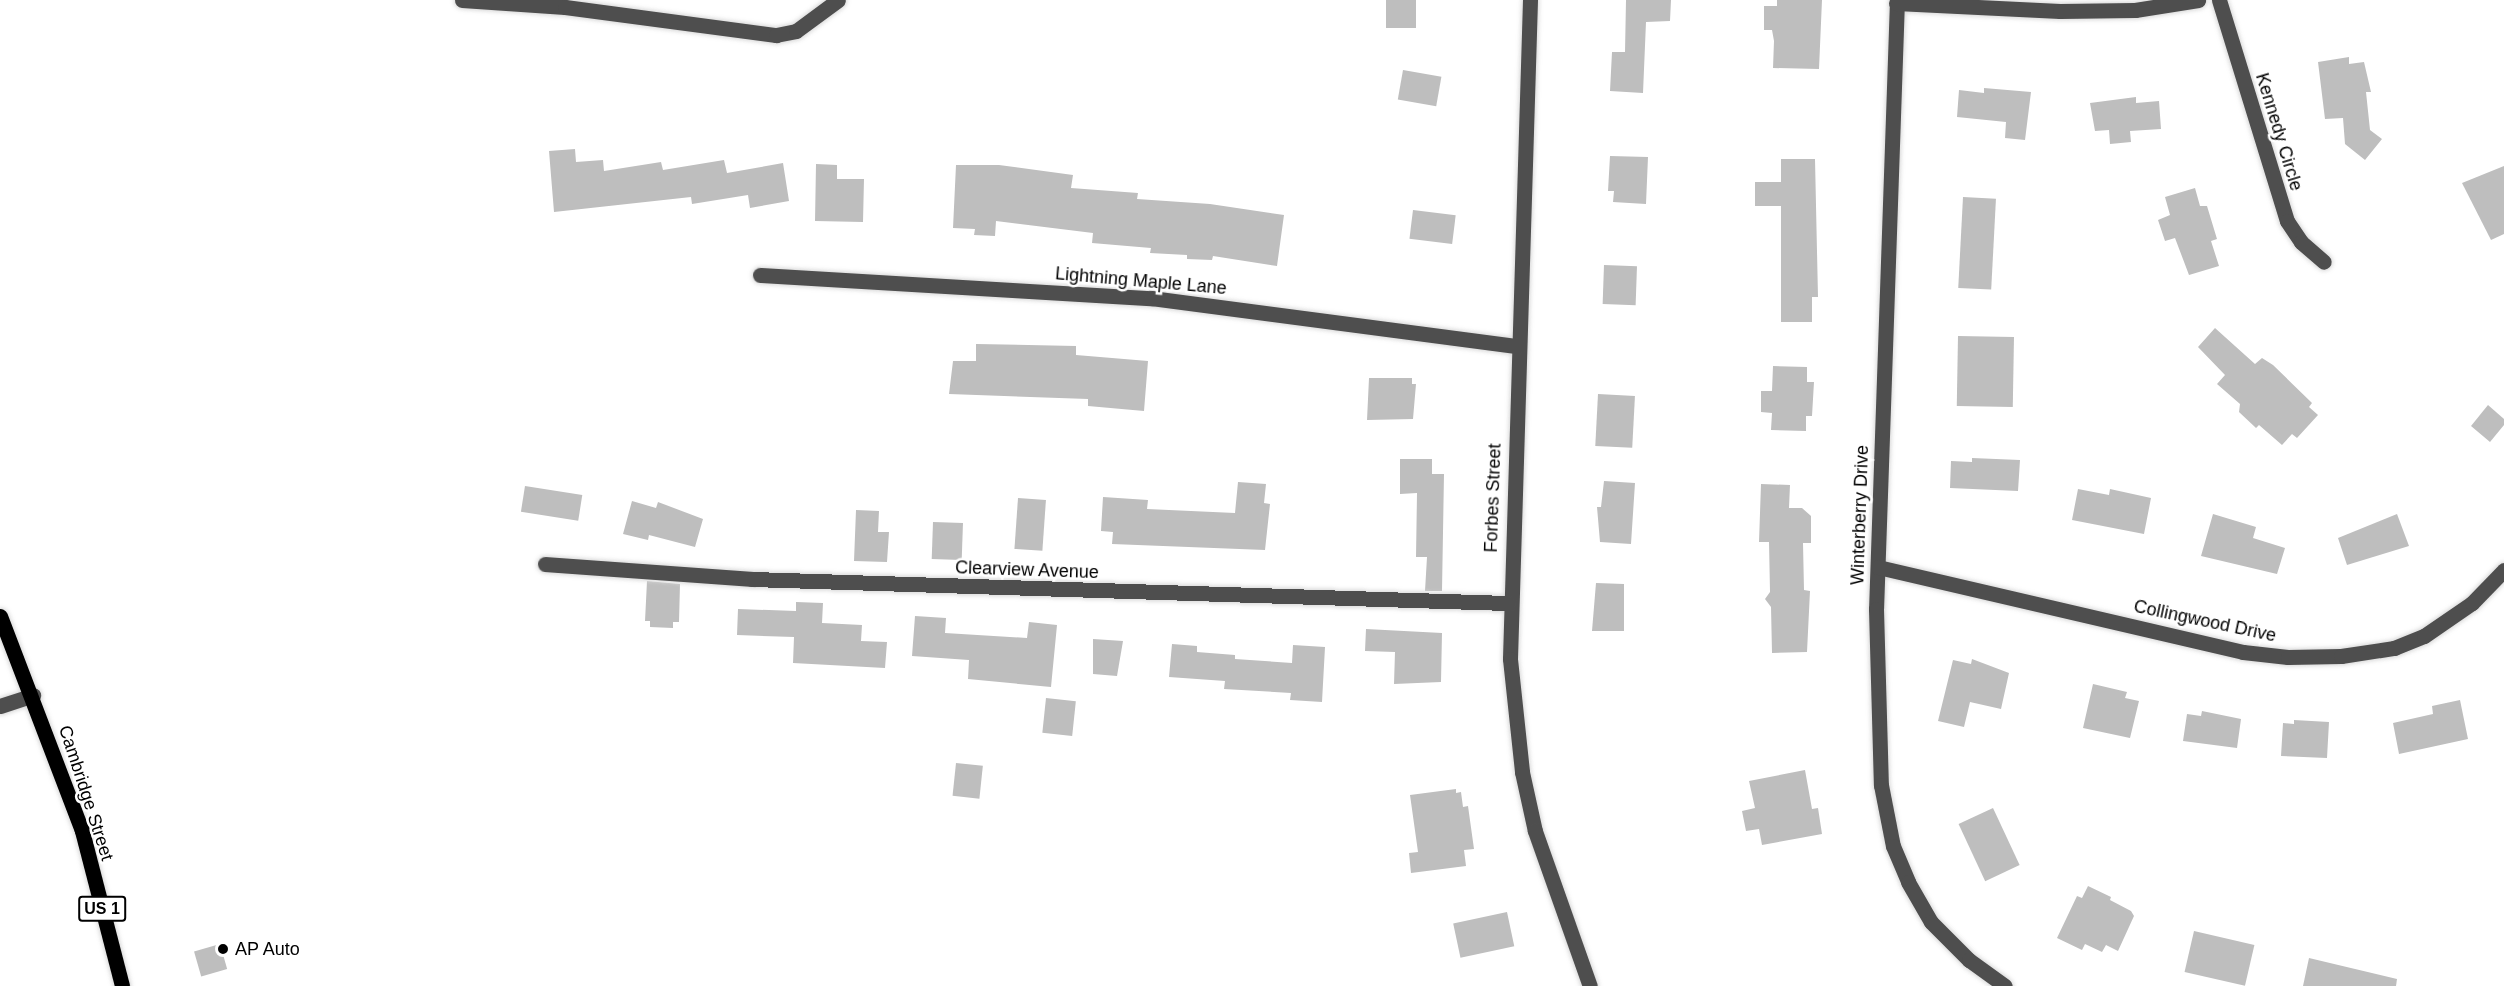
<!DOCTYPE html>
<style>
body{margin:0}
#map{position:relative;width:2504px;height:986px;overflow:hidden;background:#fff;font-family:Arial,sans-serif}
div>[style]{position:absolute}
[style*='--x']{left:calc(var(--x)*1px);top:calc(var(--y)*1px);width:calc(var(--w)*1px);rotate:calc(var(--a)*1deg)}
.building>*{inset:0;background:#bebebe;transform-origin:0 0}
.roads{filter:drop-shadow(0 0 2px #dbdbdb) drop-shadow(0 0 2px #dbdbdb)}
.minor>*{height:15px;margin:-7.5px;padding:0 7.5px;transform-origin:7.5px;border-radius:7.5px;background:#4e4e4e}
.major>*{height:15px;margin:-7.5px;padding:0 7.5px;transform-origin:7.5px;border-radius:7.5px;background:#000}
.dots>*{width:16px;height:16px;translate:-50% -50%;box-sizing:border-box;border:3px solid #fff;border-radius:50%}
span{translate:-50% -50%;white-space:nowrap;text-align:center;line-height:1.15;-webkit-text-stroke:5px #fff;paint-order:stroke}
.shield-label span{padding:2px 4px;background:#fff;border:2px solid;border-radius:4px;-webkit-text-stroke-width:0}
.shield-label{font-size:16px;color:#000;font-weight:700}
.street-label{font-size:18px;color:#000}
.poi-label{font-size:18px;color:#000}
.left{translate:0 -50%;text-align:left}
</style>
<div id="map">
<div class="building">
<div style="left:1386px;top:0;width:30px;height:28px"></div>
<div style="clip-path:polygon(1626px 0,1671px 0,1670px 21px,1646px 22px,1643px 93px,1610px 91px,1612px 52px,1625px 52px)"></div>
<div style="clip-path:polygon(1777px 0,1822px 0,1819px 69px,1773px 68px,1774px 41px,1772px 30px,1764px 30px,1764px 6px,1777px 6px)"></div>
<div style="clip-path:polygon(2349px 57px,2349px 64px,2364px 62px,2371px 92px,2366px 92px,2370px 130px,2382px 139px,2365px 160px,2345px 144px,2343px 118px,2325px 119px,2318px 62px)"></div>
<div style="left:1403px;top:70px;width:39px;height:30px;rotate:10deg"></div>
<div style="clip-path:polygon(1984px 88px,2031px 92px,2025px 140px,2005px 138px,2006px 122px,1957px 117px,1959px 90px,1984px 93px)"></div>
<div style="clip-path:polygon(2136px 97px,2136px 103px,2159px 101px,2161px 129px,2130px 131px,2131px 142px,2110px 144px,2109px 130px,2095px 131px,2090px 103px)"></div>
<div style="clip-path:polygon(575px 149px,576px 162px,603px 160px,604px 171px,661px 162px,663px 170px,724px 160px,727px 173px,783px 163px,789px 201px,750px 208px,748px 195px,692px 204px,691px 197px,554px 212px,549px 151px)"></div>
<div style="clip-path:polygon(1610px 156px,1648px 157px,1646px 204px,1613px 202px,1614px 191px,1608px 191px)"></div>
<div style="clip-path:polygon(1781px 159px,1815px 159px,1818px 297px,1812px 297px,1812px 322px,1781px 322px,1781px 206px,1755px 206px,1755px 182px,1781px 182px)"></div>
<div style="clip-path:polygon(816px 164px,837px 165px,837px 179px,864px 179px,863px 222px,815px 221px)"></div>
<div style="clip-path:polygon(956px 165px,999px 165px,1073px 175px,1071px 188px,1138px 193px,1137px 199px,1210px 204px,1284px 215px,1277px 266px,1213px 256px,1212px 260px,1187px 259px,1187px 255px,1150px 253px,1151px 248px,1092px 243px,1093px 233px,996px 221px,995px 236px,974px 235px,975px 229px,953px 228px)"></div>
<div style="clip-path:polygon(2504px 166px,2504px 234px,2491px 240px,2462px 183px)"></div>
<div style="clip-path:polygon(2195px 188px,2200px 206px,2207px 206px,2217px 239px,2211px 241px,2219px 266px,2189px 275px,2175px 238px,2165px 241px,2158px 220px,2170px 215px,2165px 197px)"></div>
<div style="left:1963px;top:197px;width:33px;height:91px;rotate:3deg"></div>
<div style="left:1413px;top:210px;width:43px;height:29px;rotate:7deg"></div>
<div style="left:1604px;top:265px;width:33px;height:39px;rotate:2deg"></div>
<div style="clip-path:polygon(2215px 328px,2255px 364px,2262px 358px,2273px 365px,2312px 403px,2309px 407px,2318px 415px,2297px 438px,2292px 434px,2282px 445px,2259px 425px,2256px 428px,2239px 412px,2240px 404px,2217px 384px,2225px 375px,2198px 347px)"></div>
<div style="left:1958px;top:336px;width:56px;height:70px;rotate:1deg"></div>
<div style="clip-path:polygon(976px 344px,1076px 346px,1076px 355px,1148px 361px,1144px 411px,1088px 406px,1088px 399px,949px 394px,953px 361px,976px 361px)"></div>
<div style="clip-path:polygon(1773px 366px,1807px 367px,1807px 382px,1814px 382px,1812px 416px,1806px 416px,1806px 431px,1771px 430px,1772px 413px,1761px 412px,1761px 391px,1772px 391px)"></div>
<div style="clip-path:polygon(1369px 378px,1412px 378px,1412px 384px,1416px 384px,1413px 419px,1367px 420px)"></div>
<div style="left:1598px;top:394px;width:37px;height:52px;rotate:3deg"></div>
<div style="clip-path:polygon(2488px 405px,2504px 419px,2504px 425px,2490px 442px,2471px 426px)"></div>
<div style="clip-path:polygon(1972px 458px,2020px 460px,2018px 491px,1950px 488px,1951px 461px,1972px 462px)"></div>
<div style="clip-path:polygon(1400px 459px,1432px 459px,1432px 474px,1444px 474px,1442px 591px,1425px 591px,1427px 557px,1416px 557px,1417px 493px,1400px 494px)"></div>
<div style="clip-path:polygon(1604px 481px,1635px 483px,1631px 544px,1600px 542px,1597px 507px,1601px 507px)"></div>
<div style="clip-path:polygon(1238px 482px,1266px 484px,1264px 503px,1270px 504px,1265px 550px,1112px 544px,1113px 532px,1101px 531px,1103px 497px,1148px 500px,1147px 509px,1235px 513px)"></div>
<div style="clip-path:polygon(1761px 484px,1790px 485px,1789px 508px,1802px 508px,1811px 516px,1811px 543px,1803px 543px,1804px 590px,1810px 591px,1807px 652px,1772px 653px,1771px 607px,1765px 599px,1770px 592px,1769px 542px,1759px 542px)"></div>
<div style="left:525px;top:486px;width:58px;height:26px;rotate:9deg"></div>
<div style="clip-path:polygon(2078px 489px,2109px 495px,2110px 489px,2151px 498px,2144px 534px,2072px 520px)"></div>
<div style="left:1018px;top:498px;width:28px;height:51px;rotate:4deg"></div>
<div style="clip-path:polygon(632px 501px,656px 508px,658px 502px,703px 519px,695px 547px,649px 535px,648px 540px,623px 534px)"></div>
<div style="clip-path:polygon(856px 510px,879px 511px,878px 532px,889px 532px,887px 562px,854px 561px)"></div>
<div style="clip-path:polygon(2213px 514px,2256px 527px,2253px 538px,2285px 548px,2277px 574px,2201px 556px)"></div>
<div style="clip-path:polygon(2397px 514px,2409px 546px,2347px 565px,2338px 538px)"></div>
<div style="left:933px;top:522px;width:30px;height:37px;rotate:2deg"></div>
<div style="clip-path:polygon(647px 581px,680px 584px,679px 622px,673px 622px,673px 628px,650px 627px,650px 621px,645px 621px)"></div>
<div style="clip-path:polygon(1596px 583px,1624px 584px,1624px 631px,1592px 631px)"></div>
<div style="clip-path:polygon(796px 602px,823px 603px,822px 623px,862px 625px,861px 641px,887px 642px,885px 668px,793px 663px,794px 637px,737px 635px,738px 609px,796px 611px)"></div>
<div style="clip-path:polygon(915px 616px,946px 618px,945px 633px,1027px 638px,1029px 622px,1057px 625px,1051px 687px,968px 679px,969px 660px,912px 656px)"></div>
<div style="clip-path:polygon(1366px 629px,1442px 633px,1441px 682px,1394px 684px,1395px 652px,1365px 651px)"></div>
<div style="clip-path:polygon(1093px 639px,1123px 641px,1117px 676px,1093px 674px)"></div>
<div style="clip-path:polygon(1172px 644px,1197px 646px,1197px 652px,1235px 655px,1235px 659px,1292px 663px,1293px 645px,1325px 647px,1322px 702px,1290px 700px,1291px 693px,1224px 689px,1225px 681px,1169px 677px)"></div>
<div style="clip-path:polygon(1972px 659px,2009px 673px,2001px 709px,1970px 702px,1964px 727px,1938px 721px,1953px 660px,1971px 664px)"></div>
<div style="clip-path:polygon(2093px 684px,2127px 692px,2125px 698px,2139px 701px,2130px 738px,2083px 728px)"></div>
<div style="left:1046px;top:698px;width:30px;height:35px;rotate:6deg"></div>
<div style="clip-path:polygon(2460px 700px,2468px 739px,2399px 754px,2393px 723px,2433px 714px,2432px 706px)"></div>
<div style="clip-path:polygon(2202px 711px,2241px 719px,2237px 748px,2183px 741px,2187px 714px,2201px 716px)"></div>
<div style="clip-path:polygon(2294px 720px,2329px 722px,2327px 758px,2281px 756px,2283px 723px,2294px 724px)"></div>
<div style="left:956px;top:763px;width:27px;height:33px;rotate:6deg"></div>
<div style="clip-path:polygon(1805px 770px,1812px 809px,1818px 808px,1822px 834px,1762px 845px,1759px 829px,1746px 831px,1742px 811px,1755px 808px,1749px 781px)"></div>
<div style="clip-path:polygon(1456px 789px,1456px 793px,1461px 792px,1463px 807px,1468px 806px,1474px 849px,1464px 850px,1466px 866px,1411px 873px,1409px 853px,1418px 852px,1410px 795px)"></div>
<div style="left:1993px;top:808px;width:63px;height:38px;rotate:65deg"></div>
<div style="clip-path:polygon(2088px 886px,2111px 897px,2110px 900px,2131px 911px,2134px 916px,2118px 951px,2106px 945px,2102px 952px,2085px 944px,2082px 950px,2057px 938px,2077px 896px,2082px 898px)"></div>
<div style="left:1507px;top:912px;width:35px;height:55px;rotate:78deg"></div>
<div style="left:2194px;top:931px;width:62px;height:42px;rotate:13deg"></div>
<div style="left:220px;top:944px;width:26px;height:27px;rotate:74deg"></div>
<div style="clip-path:polygon(2309px 958px,2397px 979px,2396px 986px,2303px 986px)"></div>
</div>
<div class="roads">
<div class="minor">
<div style="--x:462;--y:0;--w:103;--a:3.9"></div>
<div style="--x:565;--y:7;--w:213;--a:7.6"></div>
<div style="--x:776;--y:35;--w:20;--a:-11"></div>
<div style="--x:796;--y:31;--w:52;--a:-36.4"></div>
<div style="--x:1530;--y:0;--w:659;--a:91.74"></div>
<div style="--x:1510;--y:659;--w:114;--a:83.9"></div>
<div style="--x:1522;--y:772;--w:60;--a:77.6"></div>
<div style="--x:1535;--y:831;--w:164;--a:70.5"></div>
<div style="--x:1897;--y:0;--w:609;--a:91.97"></div>
<div style="--x:1876;--y:609;--w:176;--a:88.4"></div>
<div style="--x:1881;--y:785;--w:62;--a:78.9"></div>
<div style="--x:1893;--y:846;--w:39;--a:67"></div>
<div style="--x:1908;--y:882;--w:46;--a:60.1"></div>
<div style="--x:1931;--y:922;--w:54;--a:45"></div>
<div style="--x:1969;--y:960;--w:44;--a:35.8"></div>
<div style="--x:2219;--y:0;--w:231;--a:72.9"></div>
<div style="--x:2287;--y:221;--w:25;--a:56"></div>
<div style="--x:2301;--y:242;--w:30;--a:41"></div>
<div style="--x:1896;--y:3;--w:164;--a:2.8"></div>
<div style="--x:2060;--y:11;--w:75;--a:-0.8"></div>
<div style="--x:2135;--y:10;--w:64;--a:-9"></div>
<div style="--x:760;--y:275;--w:392;--a:3.4"></div>
<div style="--x:1151;--y:298;--w:370;--a:7.5"></div>
<div style="--x:545;--y:564;--w:208;--a:4.1"></div>
<div style="--x:752;--y:579;--w:757;--a:1.82"></div>
<div style="--x:1878;--y:567;--w:375;--a:13.1"></div>
<div style="--x:2243;--y:652;--w:45;--a:6.3"></div>
<div style="--x:2288;--y:657;--w:53;--a:-1.1"></div>
<div style="--x:2341;--y:656;--w:54;--a:-8.6"></div>
<div style="--x:2394;--y:648;--w:32;--a:-22"></div>
<div style="--x:2424;--y:636;--w:58;--a:-34.5"></div>
<div style="--x:2472;--y:603;--w:46;--a:-45.9"></div>
<div style="--x:0;--y:706;--w:35;--a:-18"></div>
</div>
<div class="major">
<div style="--x:0;--y:616;--w:230;--a:69.1"></div>
<div style="--x:82;--y:831;--w:160;--a:75.5"></div>
</div>
</div>
<div class="dots">
<div style="left:223px;top:949px;background:#000"></div>
</div>
<div class="shield-label">
<span style="left:102px;top:909px">US 1</span>
</div>
<div class="street-label">
<span style="left:2279px;top:132px;rotate:73deg">Kennedy Circle</span>
<span style="left:1141px;top:281px;rotate:5deg">Lightning Maple Lane</span>
<span style="left:1493px;top:498px;rotate:-88deg">Forbes Street</span>
<span style="left:1860px;top:515px;rotate:-88deg">Winterberry Drive</span>
<span style="left:1027px;top:570px;rotate:2deg">Clearview Avenue</span>
<span style="left:2205px;top:621px;rotate:12deg">Collingwood Drive</span>
<span style="left:86px;top:793px;rotate:72deg">Cambridge Street</span>
</div>
<div class="poi-label">
<span class="left" style="left:235px;top:949px">AP Auto</span>
</div>
</div>
